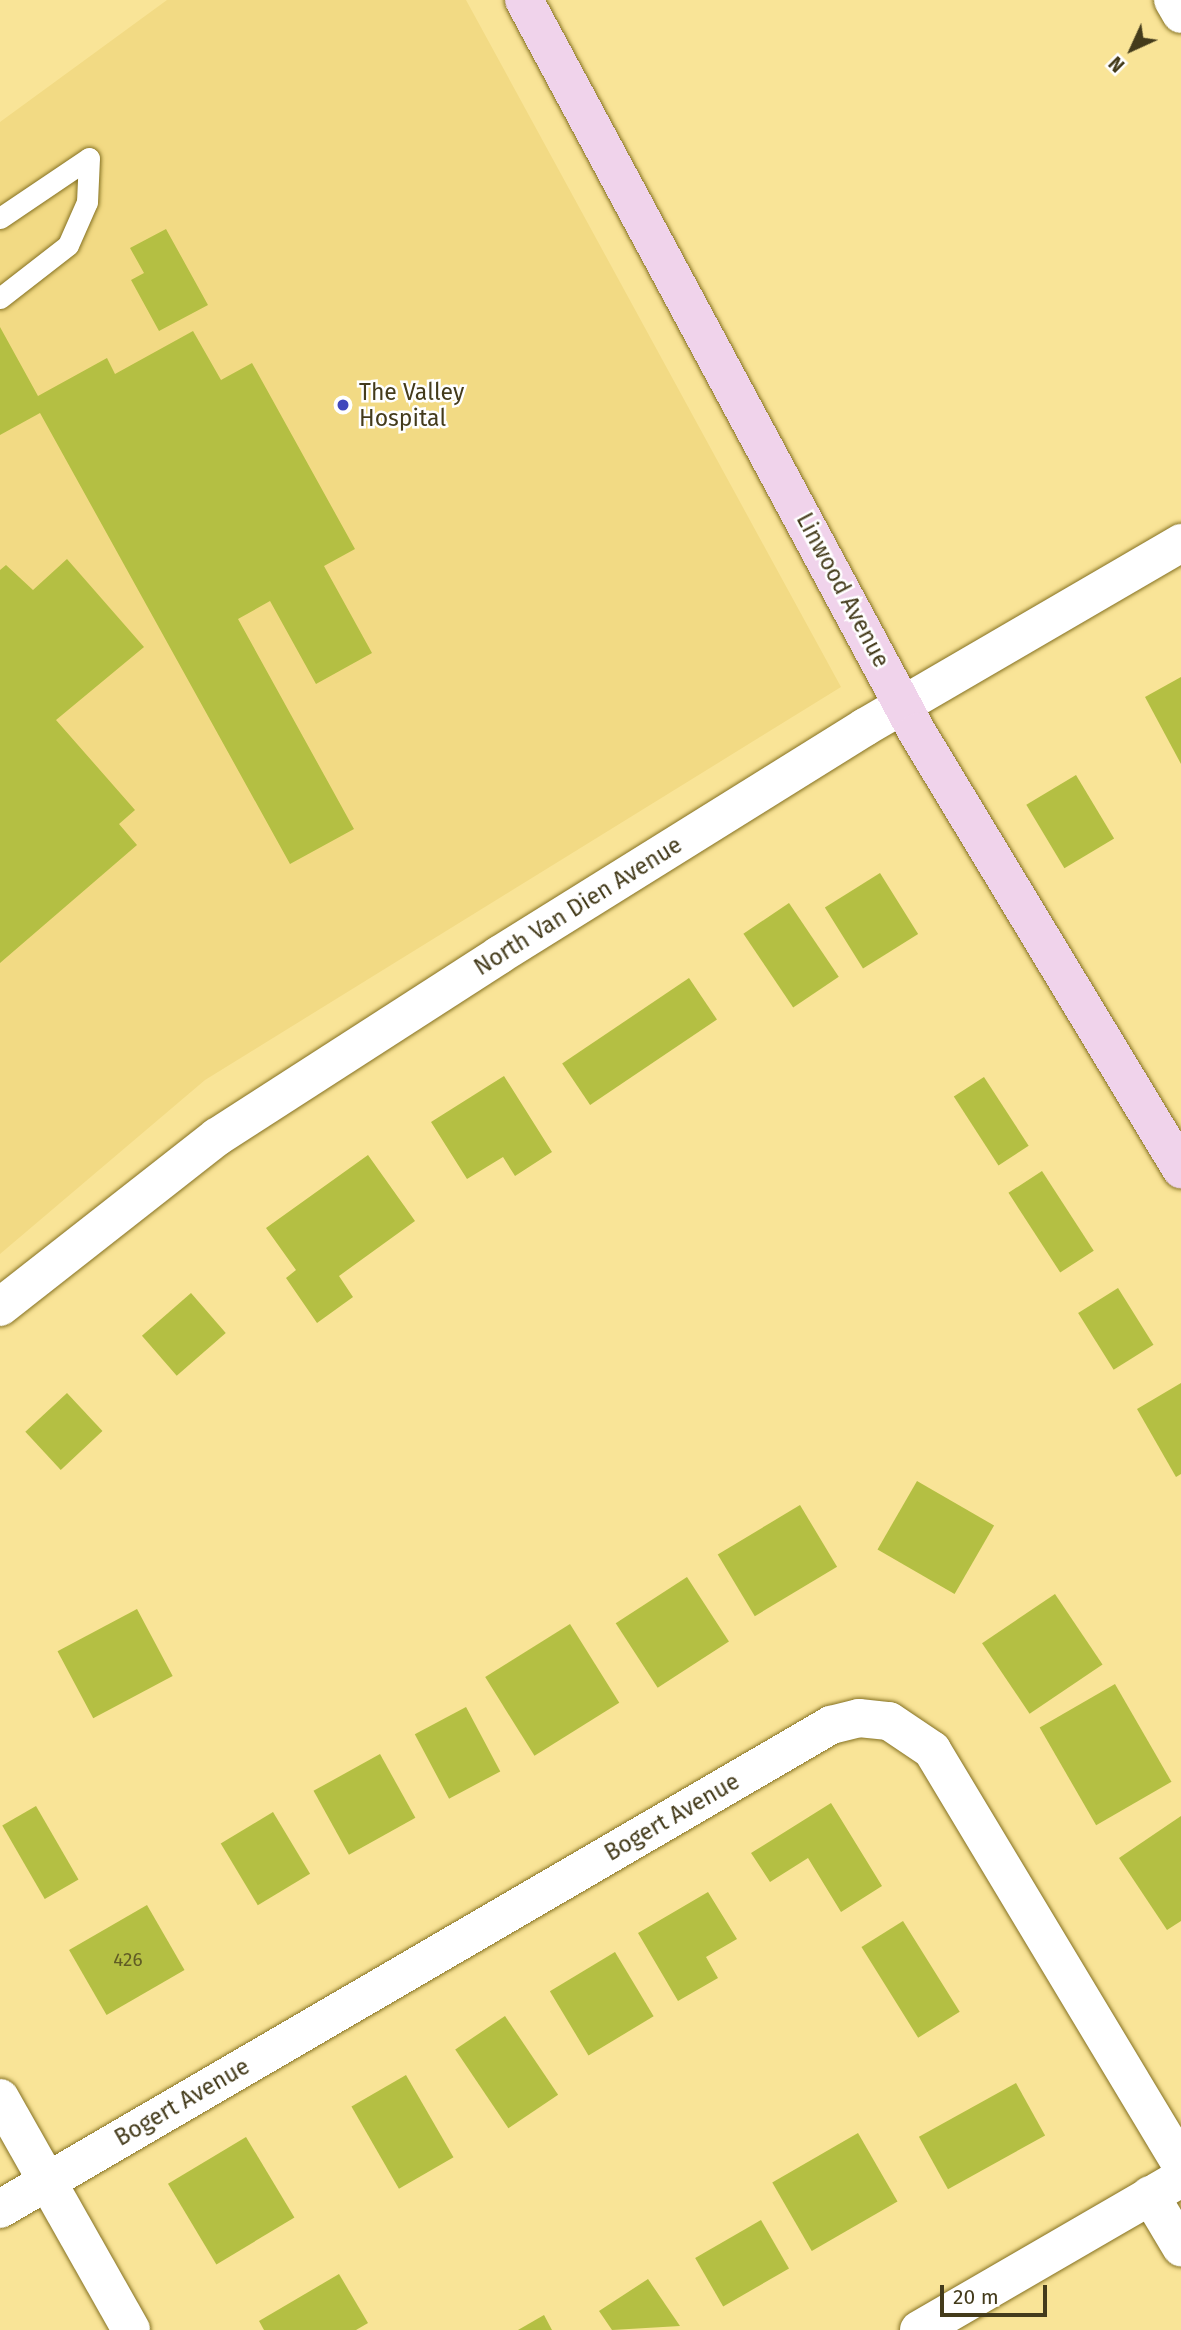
<!DOCTYPE html>
<style>
body{margin:0}
#map{position:relative;width:1181px;height:2330px;overflow:hidden;background:#f9e497;font-family:"Fira Sans",sans-serif}
div>[style]{position:absolute}
[style*='--x']{left:calc(var(--x)*1px);top:calc(var(--y)*1px);width:calc(var(--w)*1px);rotate:calc(var(--a)*1deg)}
.built>*{inset:0;background:#f2da84}
.building>*{inset:0;background:#b4bf43;transform-origin:0 0}
.roads{filter:drop-shadow(0 0 2px #857122) drop-shadow(0 0 2px #857122)}
.lane>*{height:21px;margin:-10.5px;padding:0 10.5px;transform-origin:10.5px;border-radius:10.5px;background:#fff}
.street>*{height:38px;margin:-19px;padding:0 19px;transform-origin:19px;border-radius:19px;background:#fff}
.secondary>*{height:38px;margin:-19px;padding:0 19px;transform-origin:19px;border-radius:19px;background:#f0d3eb}
.dots>*{width:19px;height:19px;translate:-50% -50%;box-sizing:border-box;border:4px solid #fff;border-radius:50%}
span{translate:-50% -50%;white-space:nowrap;text-align:center;line-height:1.15;-webkit-text-stroke:5px #fff;paint-order:stroke}
.number-label{font-size:19px;color:#605c25}
.number-label span{-webkit-text-stroke-width:0}
.poi-label{font-size:23px;color:#443b1b}
.left{translate:0 -50%;text-align:left}
.street-label{font-size:23px;color:#443b1b}
.north{position:absolute;left:1097px;top:14px;width:70px;height:70px;-webkit-text-stroke:5px #fff;paint-order:stroke;rotate:225deg;font-size:19px;font-weight:700;line-height:28px;text-align:center;color:#443b1b}
.north::after{content:'';display:block;margin:auto;width:24px;height:32px;background:#443b1b;clip-path:polygon(50% 0,100% 100%,50% 72%,0 100%)}
.scale{position:absolute;left:940px;top:2285px;width:107px;height:32px;box-sizing:border-box;border:4px solid #443b1b;border-top:0;padding-left:9px;font-size:21px;line-height:24px;white-space:nowrap;color:#443b1b;-webkit-text-stroke:5px #fff;paint-order:stroke}
</style>
<div id="map">
<div class="built">
<div style="clip-path:polygon(167px 0,466px 0,841px 687px,205px 1080px,0 1254px,0 122px)"></div>
</div>
<div class="building">
<div style="clip-path:polygon(166px 229px,208px 305px,159px 331px,131px 280px,144px 273px,130px 248px)"></div>
<div style="clip-path:polygon(0 327px,38px 396px,107px 358px,115px 374px,193px 331px,221px 380px,252px 363px,355px 549px,324px 566px,372px 653px,316px 684px,270px 601px,238px 619px,354px 829px,290px 864px,40px 413px,0 435px)"></div>
<div style="clip-path:polygon(67px 559px,144px 647px,56px 720px,135px 810px,119px 824px,137px 845px,0 963px,0 570px,6px 565px,33px 590px)"></div>
<div style="clip-path:polygon(1181px 677px,1181px 764px,1145px 697px)"></div>
<div style="left:1076px;top:775px;width:74px;height:58px;rotate:59deg"></div>
<div style="left:880px;top:873px;width:72px;height:65px;rotate:58deg"></div>
<div style="left:789px;top:903px;width:89px;height:55px;rotate:56deg"></div>
<div style="left:689px;top:978px;width:50px;height:153px;rotate:56deg"></div>
<div style="clip-path:polygon(504px 1076px,552px 1152px,515px 1176px,503px 1157px,467px 1179px,431px 1122px)"></div>
<div style="left:984px;top:1077px;width:82px;height:36px;rotate:57deg"></div>
<div style="clip-path:polygon(368px 1155px,415px 1221px,339px 1276px,353px 1297px,317px 1323px,286px 1278px,296px 1270px,266px 1228px)"></div>
<div style="left:1042px;top:1171px;width:95px;height:40px;rotate:57deg"></div>
<div style="left:1118px;top:1288px;width:67px;height:47px;rotate:58deg"></div>
<div style="left:191px;top:1293px;width:53px;height:65px;rotate:49deg"></div>
<div style="clip-path:polygon(1181px 1383px,1181px 1474px,1176px 1477px,1137px 1409px)"></div>
<div style="left:67px;top:1393px;width:52px;height:57px;rotate:47deg"></div>
<div style="left:917px;top:1481px;width:89px;height:79px;rotate:30deg"></div>
<div style="left:800px;top:1505px;width:72px;height:96px;rotate:59deg"></div>
<div style="left:687px;top:1577px;width:77px;height:85px;rotate:57deg"></div>
<div style="left:1055px;top:1594px;width:85px;height:88px;rotate:56deg"></div>
<div style="left:137px;top:1609px;width:76px;height:90px;rotate:62deg"></div>
<div style="left:570px;top:1624px;width:93px;height:100px;rotate:58deg"></div>
<div style="left:1115px;top:1684px;width:113px;height:87px;rotate:60deg"></div>
<div style="left:466px;top:1707px;width:73px;height:58px;rotate:62deg"></div>
<div style="left:380px;top:1754px;width:73px;height:76px;rotate:61deg"></div>
<div style="clip-path:polygon(831px 1803px,882px 1886px,841px 1912px,808px 1858px,770px 1882px,751px 1853px)"></div>
<div style="left:36px;top:1806px;width:85px;height:39px;rotate:60deg"></div>
<div style="left:273px;top:1812px;width:72px;height:61px;rotate:59deg"></div>
<div style="clip-path:polygon(1181px 1816px,1181px 1921px,1167px 1930px,1119px 1858px)"></div>
<div style="clip-path:polygon(708px 1892px,737px 1939px,706px 1957px,718px 1978px,678px 2001px,638px 1933px)"></div>
<div style="left:147px;top:1905px;width:75px;height:90px;rotate:60deg"></div>
<div style="left:903px;top:1921px;width:107px;height:49px;rotate:58deg"></div>
<div style="left:615px;top:1952px;width:75px;height:76px;rotate:59deg"></div>
<div style="left:505px;top:2016px;width:95px;height:60px;rotate:56deg"></div>
<div style="left:406px;top:2075px;width:95px;height:63px;rotate:60deg"></div>
<div style="left:1016px;top:2083px;width:60px;height:111px;rotate:61deg"></div>
<div style="left:858px;top:2133px;width:79px;height:99px;rotate:60deg"></div>
<div style="left:246px;top:2137px;width:94px;height:91px;rotate:59deg"></div>
<div style="left:761px;top:2220px;width:56px;height:76px;rotate:60deg"></div>
<div style="clip-path:polygon(339px 2274px,368px 2323px,356px 2330px,264px 2330px,259px 2321px)"></div>
<div style="clip-path:polygon(648px 2279px,680px 2326px,612px 2330px,599px 2311px)"></div>
<div style="clip-path:polygon(544px 2315px,552px 2330px,518px 2330px)"></div>
</div>
<div class="roads">
<div class="lane">
<div style="--x:0;--y:218;--w:107;--a:-34"></div>
<div style="--x:0;--y:298;--w:86;--a:-37.9"></div>
<div style="--x:68;--y:245;--w:47;--a:-66.2"></div>
<div style="--x:87;--y:202;--w:44;--a:-87.4"></div>
</div>
<div class="street">
<div style="--x:1173;--y:0;--w:16;--a:60"></div>
<div style="--x:0;--y:1307;--w:276;--a:-38.1"></div>
<div style="--x:217;--y:1137;--w:336;--a:-32.8"></div>
<div style="--x:499;--y:955;--w:431;--a:-31.9"></div>
<div style="--x:865;--y:727;--w:366;--a:-30.2"></div>
<div style="--x:0;--y:2098;--w:266;--a:60.5"></div>
<div style="--x:1150;--y:2195;--w:61;--a:59.2"></div>
<div style="--x:0;--y:2209;--w:962;--a:-30.22"></div>
<div style="--x:831;--y:1725;--w:29;--a:-14"></div>
<div style="--x:859;--y:1718;--w:30;--a:6"></div>
<div style="--x:889;--y:1721;--w:52;--a:34"></div>
<div style="--x:932;--y:1750;--w:483;--a:59"></div>
<div style="--x:919;--y:2330;--w:303;--a:-30.1"></div>
</div>
<div class="secondary">
<div style="--x:524;--y:0;--w:831;--a:61.77"></div>
<div style="--x:917;--y:732;--w:511;--a:58.86"></div>
</div>
</div>
<div class="dots">
<div style="left:343px;top:405px;background:#4047bc"></div>
</div>
<div class="number-label">
<span style="left:128px;top:1960px">426</span>
</div>
<div class="poi-label">
<span class="left" style="left:359px;top:405px">The Valley<br>Hospital</span>
</div>
<div class="street-label">
<span style="left:843px;top:590px;rotate:62deg">Linwood Avenue</span>
<span style="left:578px;top:906px;rotate:-32deg">North Van Dien Avenue</span>
<span style="left:672px;top:1817px;rotate:-30deg">Bogert Avenue</span>
<span style="left:182px;top:2102px;rotate:-30deg">Bogert Avenue</span>
</div>
<div class="north">N</div>
<div class="scale">20 m</div>
</div>
